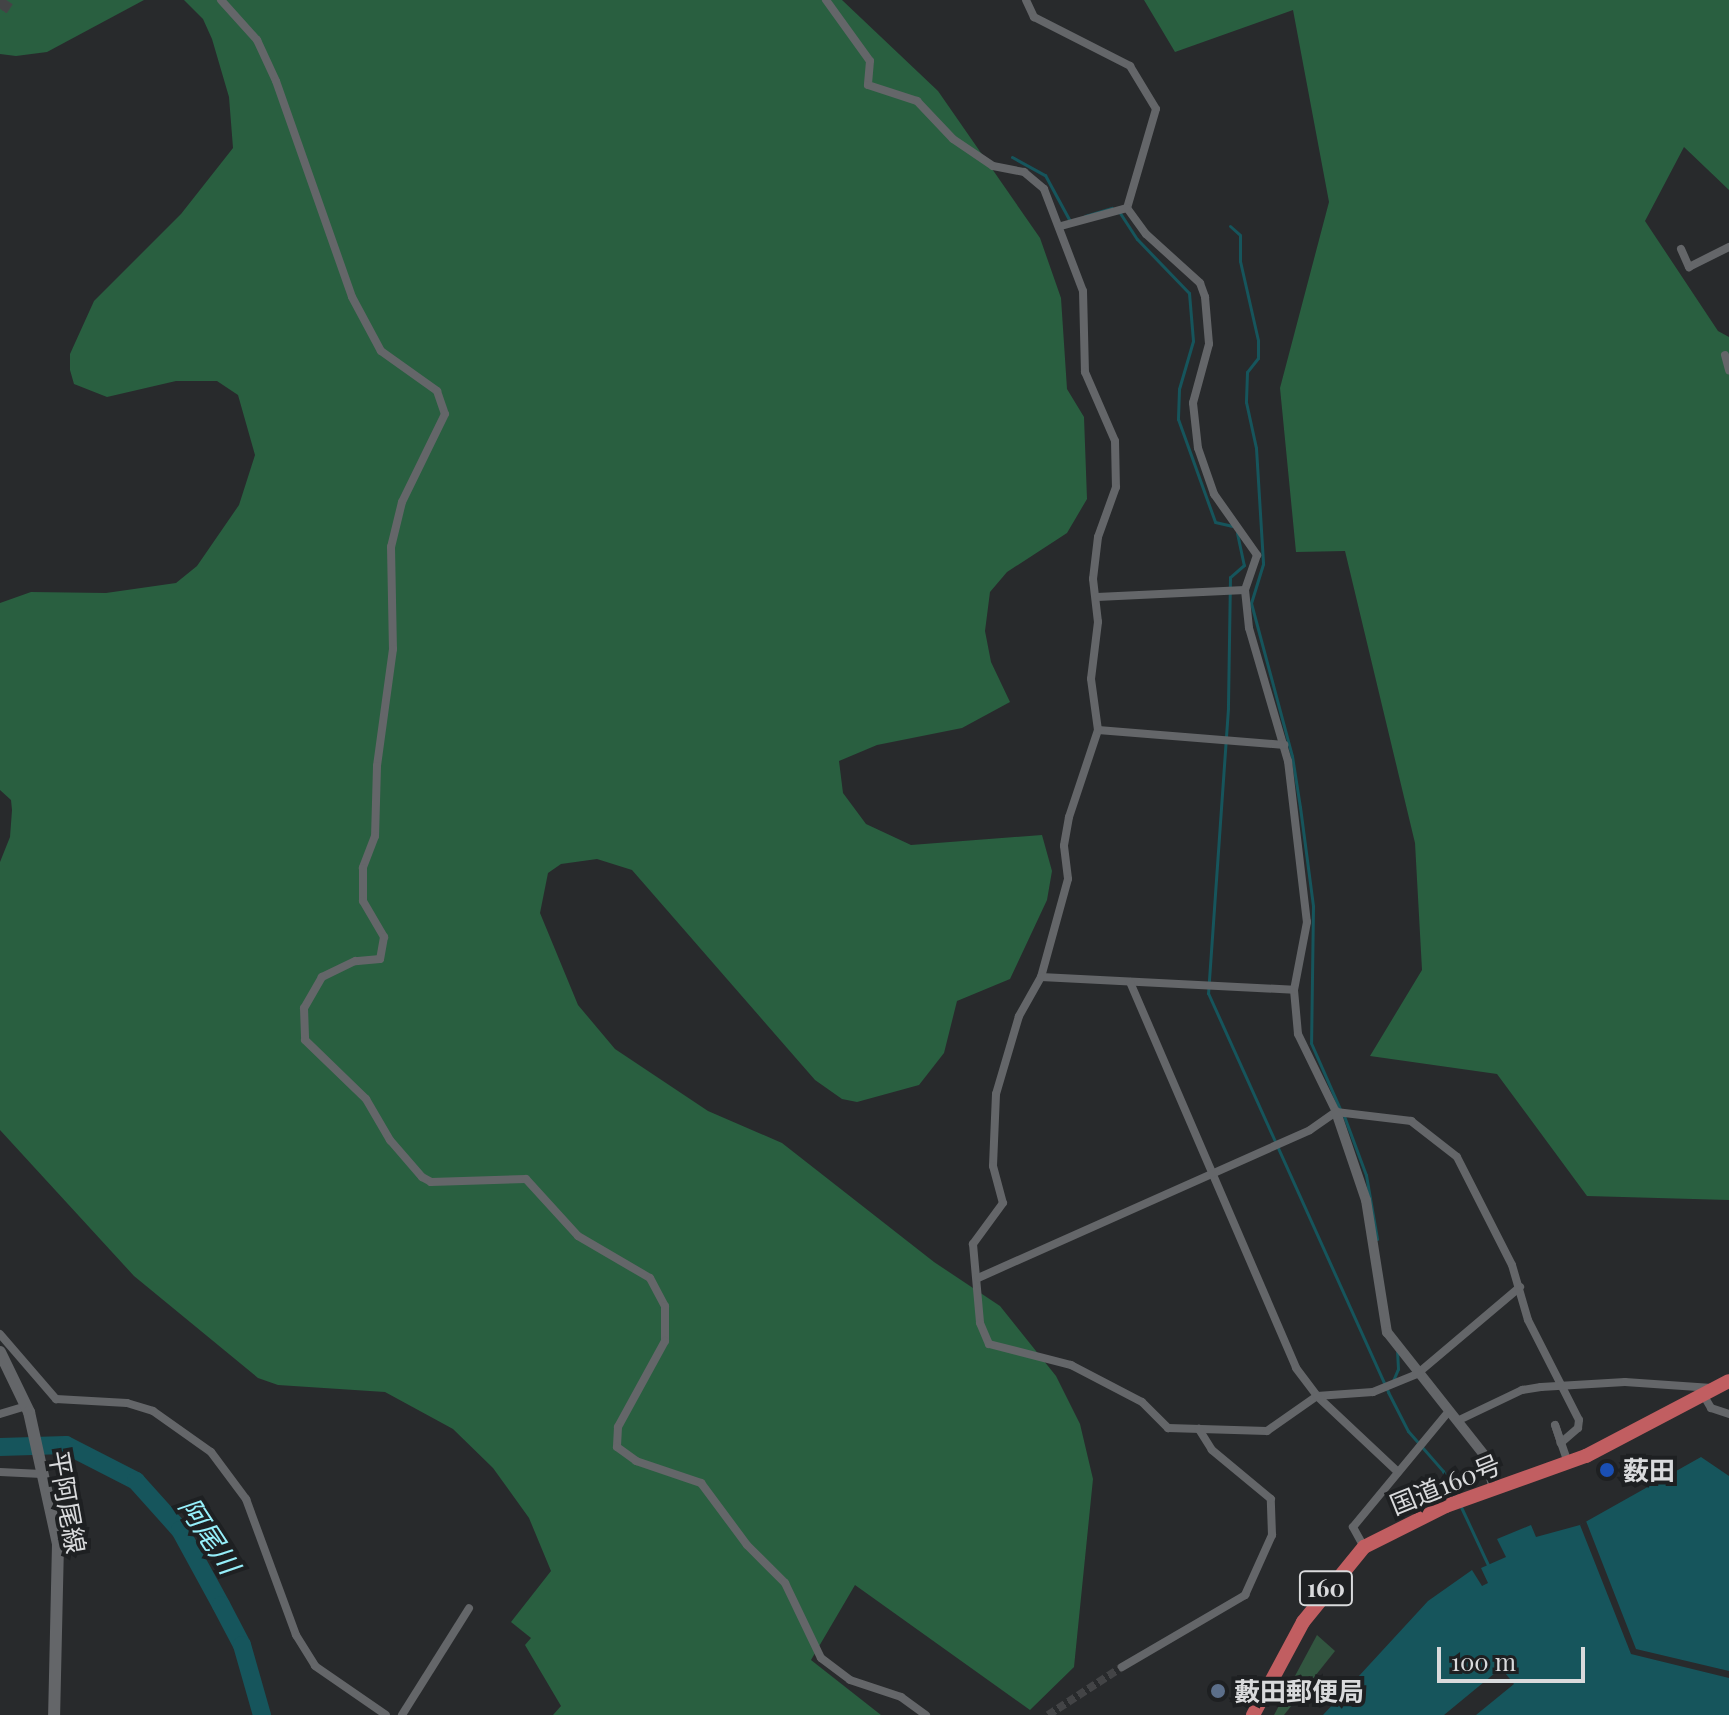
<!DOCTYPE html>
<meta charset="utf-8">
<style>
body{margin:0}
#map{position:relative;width:1729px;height:1715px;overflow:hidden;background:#282a2c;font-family:"Playfair Display","Noto Sans JP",serif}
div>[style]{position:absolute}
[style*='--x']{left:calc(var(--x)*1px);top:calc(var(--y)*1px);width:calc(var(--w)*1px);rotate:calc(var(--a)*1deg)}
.green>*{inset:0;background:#325640}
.forest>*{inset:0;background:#295f40}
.water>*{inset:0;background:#16555c}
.pier>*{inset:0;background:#282a2c}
.stream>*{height:3px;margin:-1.5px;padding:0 1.5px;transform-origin:1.5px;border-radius:1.5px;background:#16555c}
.river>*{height:18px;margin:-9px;padding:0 9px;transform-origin:9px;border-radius:9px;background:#16555c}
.minor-tunnel>*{height:8px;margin-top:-4px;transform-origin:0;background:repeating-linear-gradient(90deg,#434446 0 8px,transparent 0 12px)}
.motorway-tunnel>*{height:16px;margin-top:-8px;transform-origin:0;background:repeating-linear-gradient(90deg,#434446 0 16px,transparent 0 24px)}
.minor>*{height:8px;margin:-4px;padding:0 4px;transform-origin:4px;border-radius:4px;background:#646669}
.tertiary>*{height:10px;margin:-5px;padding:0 5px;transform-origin:5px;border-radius:5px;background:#646669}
.secondary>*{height:12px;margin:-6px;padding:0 6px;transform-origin:6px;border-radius:6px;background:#646669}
.trunk>*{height:14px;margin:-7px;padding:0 7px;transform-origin:7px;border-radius:7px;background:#c15e61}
.dots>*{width:22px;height:22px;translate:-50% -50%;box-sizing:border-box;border:4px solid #1e2022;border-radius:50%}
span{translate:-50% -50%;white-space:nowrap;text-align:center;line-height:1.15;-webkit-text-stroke:8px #1e2022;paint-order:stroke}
.shield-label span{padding:2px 6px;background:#1e2022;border:2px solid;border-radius:6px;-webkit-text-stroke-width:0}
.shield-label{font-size:24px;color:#d9dadc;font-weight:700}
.poi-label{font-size:26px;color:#d9dadc;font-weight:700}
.left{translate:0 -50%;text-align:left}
.street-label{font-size:26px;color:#d9dadc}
.water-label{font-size:28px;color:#96effa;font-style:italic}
.scale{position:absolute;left:1437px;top:1647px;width:148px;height:36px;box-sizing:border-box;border:4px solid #d9dadc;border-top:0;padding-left:10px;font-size:24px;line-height:28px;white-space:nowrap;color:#d9dadc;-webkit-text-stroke:6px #1e2022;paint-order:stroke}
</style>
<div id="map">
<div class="green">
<div style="clip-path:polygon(1317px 1635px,1335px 1651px,1284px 1715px,1274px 1715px)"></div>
</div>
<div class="forest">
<div style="clip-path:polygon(0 0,144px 0,47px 52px,16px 56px,0 54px)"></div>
<div style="clip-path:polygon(184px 0,842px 0,938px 91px,1040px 238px,1061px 298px,1067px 389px,1084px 417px,1087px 499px,1067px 533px,1007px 572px,990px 592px,985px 631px,991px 662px,1010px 702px,962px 728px,877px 745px,839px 761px,843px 793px,866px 824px,911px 845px,1042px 835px,1052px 871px,1047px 900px,1010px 979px,957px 1001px,944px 1053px,919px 1085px,857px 1102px,842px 1099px,815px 1080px,632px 870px,597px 859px,561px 864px,548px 873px,540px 913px,578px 1005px,615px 1049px,708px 1111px,782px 1143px,934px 1262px,1000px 1306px,1056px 1376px,1080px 1424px,1093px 1479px,1074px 1667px,1030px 1710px,855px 1585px,811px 1660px,881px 1715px,553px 1715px,561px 1706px,525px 1645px,531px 1638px,511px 1622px,551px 1571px,529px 1518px,493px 1468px,453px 1429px,385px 1392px,278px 1385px,258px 1378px,134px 1276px,0 1130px,0 862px,10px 837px,12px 810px,11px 800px,0 790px,0 603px,31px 592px,106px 593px,176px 583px,197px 566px,239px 505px,255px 455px,238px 395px,217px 381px,176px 381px,107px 397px,74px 384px,70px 370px,70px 354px,94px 301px,181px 214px,233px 148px,229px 97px,212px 39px,203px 19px)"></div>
<div style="clip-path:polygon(1144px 0,1729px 0,1729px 190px,1684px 147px,1645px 221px,1718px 331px,1729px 337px,1729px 1200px,1587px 1196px,1497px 1074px,1370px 1056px,1422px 970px,1415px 843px,1345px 551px,1296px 552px,1280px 388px,1329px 202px,1293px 10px,1175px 52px)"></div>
</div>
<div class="water">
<div style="clip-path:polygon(1701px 1457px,1729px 1476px,1729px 1715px,1323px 1715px,1428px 1601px,1472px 1570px,1482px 1586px,1488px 1583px,1481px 1568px,1506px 1557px,1497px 1539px,1531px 1525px,1536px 1537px,1580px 1525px)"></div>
</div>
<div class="pier">
<div style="clip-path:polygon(1586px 1521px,1636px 1649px,1729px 1671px,1729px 1678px,1631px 1654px,1580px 1525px)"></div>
<div style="clip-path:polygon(1501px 1668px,1514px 1684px,1476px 1715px,1444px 1715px)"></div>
</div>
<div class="stream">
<div style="--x:1012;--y:157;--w:38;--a:29"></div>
<div style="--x:1045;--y:175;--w:52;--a:61.5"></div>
<div style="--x:1120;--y:213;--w:31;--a:57"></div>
<div style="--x:1137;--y:239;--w:75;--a:46.1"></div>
<div style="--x:1189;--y:293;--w:48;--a:85.2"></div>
<div style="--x:1193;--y:341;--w:50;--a:106.3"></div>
<div style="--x:1179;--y:389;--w:30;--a:92"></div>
<div style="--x:1178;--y:419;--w:109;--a:70.2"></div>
<div style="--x:1215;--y:522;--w:18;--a:13"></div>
<div style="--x:1085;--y:216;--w:28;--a:-17"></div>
<div style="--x:1230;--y:226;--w:13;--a:42"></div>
<div style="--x:1240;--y:235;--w:26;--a:90"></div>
<div style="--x:1240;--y:261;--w:81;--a:77.2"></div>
<div style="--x:1258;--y:340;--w:18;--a:90"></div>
<div style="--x:1258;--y:358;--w:18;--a:128"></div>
<div style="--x:1247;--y:372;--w:30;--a:92"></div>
<div style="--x:1246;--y:402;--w:47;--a:77.7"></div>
<div style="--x:1256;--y:448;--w:116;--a:86.5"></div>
<div style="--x:1263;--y:564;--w:41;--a:107.1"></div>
<div style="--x:1251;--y:603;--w:158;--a:75"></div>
<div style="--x:1292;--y:756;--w:52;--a:81.1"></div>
<div style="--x:1300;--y:807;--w:100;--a:82.5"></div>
<div style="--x:1313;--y:906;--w:137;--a:90.8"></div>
<div style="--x:1311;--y:1043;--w:72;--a:66.3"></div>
<div style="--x:1237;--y:533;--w:33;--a:78"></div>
<div style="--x:1244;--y:565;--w:18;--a:139"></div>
<div style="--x:1230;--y:577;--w:131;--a:90.9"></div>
<div style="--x:1228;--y:708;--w:286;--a:94"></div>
<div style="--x:1208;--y:993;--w:438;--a:65.7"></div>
<div style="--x:1388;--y:1392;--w:44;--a:62.9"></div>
<div style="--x:1408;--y:1431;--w:53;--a:48.8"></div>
<div style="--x:1443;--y:1471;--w:29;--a:65"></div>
<div style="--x:1344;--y:1116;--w:63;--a:69.6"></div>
<div style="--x:1366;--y:1175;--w:65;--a:80.2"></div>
<div style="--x:1392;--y:1383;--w:15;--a:-67"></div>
<div style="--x:1398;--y:1369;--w:17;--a:-93"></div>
<div style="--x:1461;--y:1507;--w:64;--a:65"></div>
</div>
<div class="river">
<div style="--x:0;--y:1447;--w:66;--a:-1.7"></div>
<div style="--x:66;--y:1445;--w:79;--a:27.2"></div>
<div style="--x:136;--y:1481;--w:66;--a:48.1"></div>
<div style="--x:180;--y:1530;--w:85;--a:61.3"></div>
<div style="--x:221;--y:1605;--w:45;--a:62.3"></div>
<div style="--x:242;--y:1645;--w:73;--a:74.1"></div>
</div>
<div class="minor-tunnel">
<div style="--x:1048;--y:1715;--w:88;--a:-33"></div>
</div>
<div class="motorway-tunnel">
<div style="--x:0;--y:9;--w:11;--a:-56"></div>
</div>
<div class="minor">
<div style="--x:221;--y:0;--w:54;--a:48"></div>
<div style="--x:257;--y:40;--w:45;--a:65.1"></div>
<div style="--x:276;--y:81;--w:229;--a:70.6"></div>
<div style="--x:352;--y:297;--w:61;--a:61.8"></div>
<div style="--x:381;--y:351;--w:69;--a:35.5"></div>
<div style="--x:437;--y:391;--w:24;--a:71"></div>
<div style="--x:445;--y:414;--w:98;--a:116"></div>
<div style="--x:402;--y:502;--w:46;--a:103.7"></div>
<div style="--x:391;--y:547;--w:102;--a:88.9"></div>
<div style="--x:393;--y:649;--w:118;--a:97.8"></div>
<div style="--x:377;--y:766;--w:70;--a:91.6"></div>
<div style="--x:375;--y:836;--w:34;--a:111"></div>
<div style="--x:363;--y:868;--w:33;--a:90"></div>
<div style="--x:363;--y:901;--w:42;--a:59.7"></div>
<div style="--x:384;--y:937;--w:22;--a:100"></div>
<div style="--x:380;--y:959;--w:25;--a:175"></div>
<div style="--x:355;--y:961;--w:37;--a:154"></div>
<div style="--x:322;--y:977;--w:36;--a:120"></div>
<div style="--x:304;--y:1008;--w:32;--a:88"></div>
<div style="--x:305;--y:1040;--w:85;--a:44"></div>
<div style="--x:366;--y:1099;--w:48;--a:59.7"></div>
<div style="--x:390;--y:1140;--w:49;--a:49.1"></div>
<div style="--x:422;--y:1177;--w:10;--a:29"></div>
<div style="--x:431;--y:1182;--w:95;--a:-1.8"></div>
<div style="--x:526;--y:1179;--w:77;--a:47.6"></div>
<div style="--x:578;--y:1236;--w:83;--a:30.3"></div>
<div style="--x:650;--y:1278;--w:32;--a:62"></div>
<div style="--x:665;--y:1306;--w:35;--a:90"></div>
<div style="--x:665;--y:1341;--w:98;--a:118.7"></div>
<div style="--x:618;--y:1427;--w:20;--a:93"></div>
<div style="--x:617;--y:1447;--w:24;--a:36"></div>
<div style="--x:636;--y:1461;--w:69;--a:18.7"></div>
<div style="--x:701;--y:1483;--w:77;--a:53.4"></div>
<div style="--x:747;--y:1545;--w:54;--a:45"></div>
<div style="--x:785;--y:1583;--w:83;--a:64.4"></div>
<div style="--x:821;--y:1658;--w:36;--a:37"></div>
<div style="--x:850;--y:1680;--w:54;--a:18.4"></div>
<div style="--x:901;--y:1697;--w:31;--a:36"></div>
<div style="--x:826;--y:0;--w:75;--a:54.2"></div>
<div style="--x:870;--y:61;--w:24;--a:95"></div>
<div style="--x:868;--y:85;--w:52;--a:18.1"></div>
<div style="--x:917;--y:101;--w:52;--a:46.5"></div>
<div style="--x:953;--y:139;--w:48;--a:34"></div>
<div style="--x:993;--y:166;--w:32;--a:11"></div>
<div style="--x:1024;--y:172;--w:26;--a:40"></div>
<div style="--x:1044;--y:189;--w:109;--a:69.1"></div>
<div style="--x:1083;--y:291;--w:81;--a:88.6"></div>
<div style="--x:1085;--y:372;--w:75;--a:66.5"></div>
<div style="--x:1115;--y:441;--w:46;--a:88.8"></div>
<div style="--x:1116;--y:487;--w:53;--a:109.8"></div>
<div style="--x:1098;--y:537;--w:42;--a:96.8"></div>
<div style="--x:1093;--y:579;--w:43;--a:83.4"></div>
<div style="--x:1098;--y:622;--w:57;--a:97"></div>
<div style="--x:1091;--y:679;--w:51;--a:82.2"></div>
<div style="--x:1098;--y:730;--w:92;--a:108.4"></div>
<div style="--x:1069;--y:817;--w:29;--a:100"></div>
<div style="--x:1064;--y:846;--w:33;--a:83"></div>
<div style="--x:1068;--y:879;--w:102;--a:105.4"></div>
<div style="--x:1041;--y:977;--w:45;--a:119.4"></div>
<div style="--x:1019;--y:1016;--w:81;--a:106.4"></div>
<div style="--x:996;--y:1094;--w:72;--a:92.4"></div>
<div style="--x:993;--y:1166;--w:38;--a:75"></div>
<div style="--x:1003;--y:1203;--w:51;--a:126.2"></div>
<div style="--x:973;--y:1244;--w:79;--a:84.9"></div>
<div style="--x:980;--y:1323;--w:23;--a:67"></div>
<div style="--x:989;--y:1344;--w:85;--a:14.4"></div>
<div style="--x:1071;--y:1365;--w:80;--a:27.5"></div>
<div style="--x:1142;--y:1402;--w:37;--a:45"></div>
<div style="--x:1168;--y:1428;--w:99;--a:1.7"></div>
<div style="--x:1267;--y:1431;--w:61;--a:-35"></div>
<div style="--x:1317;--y:1396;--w:56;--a:-4.1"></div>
<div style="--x:1373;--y:1392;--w:48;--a:-22.2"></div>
<div style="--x:1417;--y:1374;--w:135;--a:-40.2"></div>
<div style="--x:1026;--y:0;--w:19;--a:65"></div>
<div style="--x:1034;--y:17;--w:108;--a:27"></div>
<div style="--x:1130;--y:66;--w:50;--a:58.8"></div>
<div style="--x:1156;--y:109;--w:103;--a:106.3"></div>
<div style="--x:1127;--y:208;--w:32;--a:54"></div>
<div style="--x:1146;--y:234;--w:73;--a:42.2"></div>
<div style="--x:1200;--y:283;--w:15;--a:70"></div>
<div style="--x:1205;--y:297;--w:47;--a:85.1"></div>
<div style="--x:1209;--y:344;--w:61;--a:105.2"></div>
<div style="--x:1193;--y:403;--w:45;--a:83.7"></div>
<div style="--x:1198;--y:448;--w:49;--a:70.8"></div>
<div style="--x:1214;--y:494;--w:75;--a:54.8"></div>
<div style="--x:1257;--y:555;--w:37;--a:109"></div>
<div style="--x:1245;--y:590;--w:38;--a:84"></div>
<div style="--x:1249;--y:628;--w:139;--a:73.7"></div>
<div style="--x:1288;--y:761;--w:162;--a:83.3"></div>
<div style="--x:1307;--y:922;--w:69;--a:100.8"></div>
<div style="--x:1294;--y:990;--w:44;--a:84.8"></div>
<div style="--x:1298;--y:1034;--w:87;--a:64"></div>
<div style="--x:1061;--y:226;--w:68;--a:-15.3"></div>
<div style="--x:1681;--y:249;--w:20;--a:66"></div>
<div style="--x:1689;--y:267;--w:45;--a:-26.6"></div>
<div style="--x:1725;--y:355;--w:16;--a:75"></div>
<div style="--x:1097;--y:597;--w:148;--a:-2.7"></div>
<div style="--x:1098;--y:730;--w:187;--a:4.6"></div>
<div style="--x:1041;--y:977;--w:253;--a:2.9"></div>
<div style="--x:1130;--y:982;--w:420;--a:66.7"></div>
<div style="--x:1296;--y:1368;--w:35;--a:53"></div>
<div style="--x:1317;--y:1396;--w:111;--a:43.2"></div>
<div style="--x:978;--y:1278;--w:363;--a:-24"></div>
<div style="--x:1310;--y:1130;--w:32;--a:-35"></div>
<div style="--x:1336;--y:1112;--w:76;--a:6.8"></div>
<div style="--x:1411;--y:1121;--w:58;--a:38"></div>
<div style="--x:1457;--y:1157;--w:121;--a:63"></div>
<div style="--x:1512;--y:1265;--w:57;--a:73.8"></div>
<div style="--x:1528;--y:1320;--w:112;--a:63"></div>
<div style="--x:1579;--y:1420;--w:8;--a:97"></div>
<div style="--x:1578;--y:1428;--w:23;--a:139"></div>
<div style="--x:1561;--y:1443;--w:19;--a:-108"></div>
<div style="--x:1555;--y:1425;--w:39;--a:71"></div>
<div style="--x:0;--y:1334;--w:86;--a:49.3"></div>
<div style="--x:56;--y:1399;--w:71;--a:3.2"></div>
<div style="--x:127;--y:1403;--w:27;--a:17"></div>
<div style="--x:153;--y:1411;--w:71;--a:35.3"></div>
<div style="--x:211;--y:1452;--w:59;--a:53.3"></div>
<div style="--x:246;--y:1499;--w:145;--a:69.8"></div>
<div style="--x:296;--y:1635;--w:36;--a:58"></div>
<div style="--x:315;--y:1666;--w:86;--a:34.6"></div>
<div style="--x:1704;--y:1396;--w:14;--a:60"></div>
<div style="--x:1711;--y:1408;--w:19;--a:18"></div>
<div style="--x:0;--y:1414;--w:24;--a:-17"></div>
<div style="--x:1457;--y:1421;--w:72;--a:-25.5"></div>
<div style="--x:1522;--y:1390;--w:19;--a:-9"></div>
<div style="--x:1541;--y:1387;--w:84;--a:-3.4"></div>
<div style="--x:1625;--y:1382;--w:87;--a:3.9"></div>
<div style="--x:0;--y:1472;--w:42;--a:2.7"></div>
<div style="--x:1364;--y:1547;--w:23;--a:-119"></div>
<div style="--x:1353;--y:1527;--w:149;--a:-50.4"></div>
<div style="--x:1122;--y:1667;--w:143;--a:-30.3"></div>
<div style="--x:1245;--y:1595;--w:66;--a:-65.8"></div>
<div style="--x:1272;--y:1535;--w:36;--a:-92"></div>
<div style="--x:1271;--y:1499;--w:77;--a:-140.3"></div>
<div style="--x:1212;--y:1450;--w:25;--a:-122"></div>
<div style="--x:402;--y:1715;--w:126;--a:-57.9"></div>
</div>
<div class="tertiary">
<div style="--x:1336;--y:1112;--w:93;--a:71.2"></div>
<div style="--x:1366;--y:1200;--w:134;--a:81"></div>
<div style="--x:1387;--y:1332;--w:157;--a:51.7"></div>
<div style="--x:1484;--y:1455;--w:34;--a:73"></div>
</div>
<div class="secondary">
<div style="--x:0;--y:1352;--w:67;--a:64.2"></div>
<div style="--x:29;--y:1412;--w:135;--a:77.6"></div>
<div style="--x:58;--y:1544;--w:171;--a:91.3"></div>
</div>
<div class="trunk">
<div style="--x:1253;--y:1715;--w:106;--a:-61.7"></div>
<div style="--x:1303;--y:1622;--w:97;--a:-50.9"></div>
<div style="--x:1364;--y:1547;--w:92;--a:-26.6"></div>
<div style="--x:1446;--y:1506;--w:149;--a:-19.7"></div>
<div style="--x:1586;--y:1456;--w:161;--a:-27.7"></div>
</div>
<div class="dots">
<div style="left:1607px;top:1470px;background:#1a4fb4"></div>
<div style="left:1218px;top:1691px;background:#5c6f8a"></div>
</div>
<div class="shield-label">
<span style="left:1326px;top:1588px">160</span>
</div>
<div class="poi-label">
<span class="left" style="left:1623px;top:1470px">薮田</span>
<span class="left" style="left:1234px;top:1691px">藪田郵便局</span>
</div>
<div class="street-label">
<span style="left:1445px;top:1484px;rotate:-22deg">国道160号</span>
<span style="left:68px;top:1502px;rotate:80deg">平阿尾線</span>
</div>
<div class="water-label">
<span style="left:210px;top:1535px;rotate:57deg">阿尾川</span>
</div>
<div class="scale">100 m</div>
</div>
